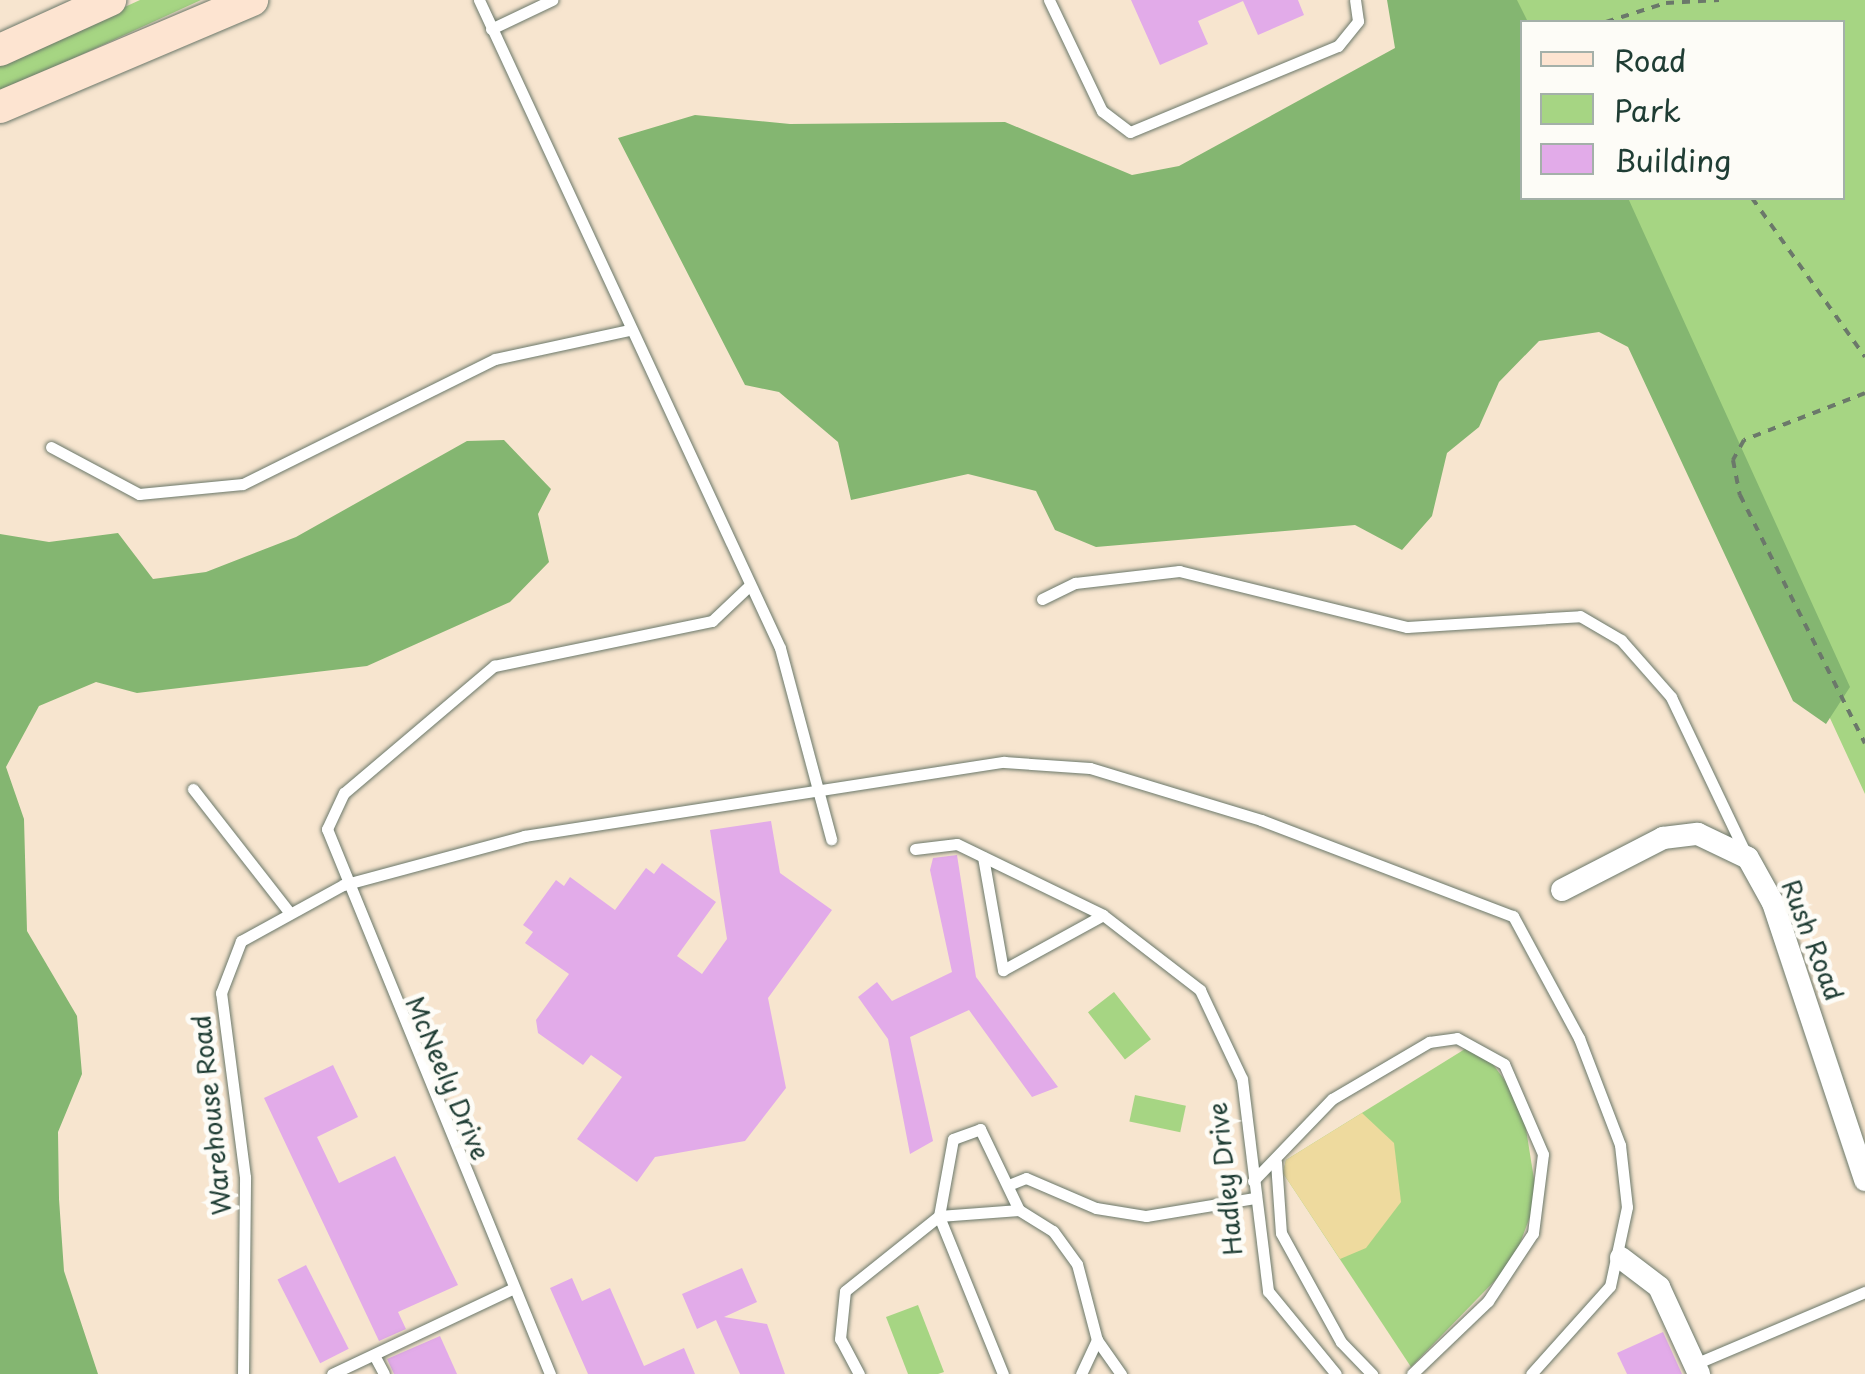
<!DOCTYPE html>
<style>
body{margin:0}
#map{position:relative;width:1865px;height:1374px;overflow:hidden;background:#f7e5cf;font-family:"Playpen Sans",sans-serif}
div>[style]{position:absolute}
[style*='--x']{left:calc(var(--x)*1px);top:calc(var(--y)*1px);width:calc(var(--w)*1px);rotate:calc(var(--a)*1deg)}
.green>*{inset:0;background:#a6d583;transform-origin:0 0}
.forest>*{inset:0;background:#84b671}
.sand>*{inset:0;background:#eeda9e}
.building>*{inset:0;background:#e2abe9;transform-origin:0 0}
.path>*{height:4px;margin-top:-2px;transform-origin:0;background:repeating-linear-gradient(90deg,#6b786a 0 8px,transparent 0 16px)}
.roads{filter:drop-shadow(0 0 2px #6b786a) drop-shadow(0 0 2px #6b786a)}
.lane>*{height:11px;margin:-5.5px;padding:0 5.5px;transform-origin:5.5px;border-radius:5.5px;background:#fff}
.street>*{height:22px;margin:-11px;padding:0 11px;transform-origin:11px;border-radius:11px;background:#fff}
.secondary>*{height:32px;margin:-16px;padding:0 16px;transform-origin:16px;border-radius:16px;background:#fde4d1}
span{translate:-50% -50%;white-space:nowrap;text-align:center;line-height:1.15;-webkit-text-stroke:10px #fdfcf7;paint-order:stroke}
.street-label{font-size:25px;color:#1f3d34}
.legend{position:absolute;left:1520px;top:20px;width:325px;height:180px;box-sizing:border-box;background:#fdfcf7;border:2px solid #a4b0a9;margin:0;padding:12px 18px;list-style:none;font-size:30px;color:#1f3d34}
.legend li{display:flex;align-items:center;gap:20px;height:50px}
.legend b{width:50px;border:2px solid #a4b0a9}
</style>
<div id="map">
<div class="green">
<div style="clip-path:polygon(140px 0,201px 0,0 92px,0 64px)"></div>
<div style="clip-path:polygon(1499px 0,1865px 0,1865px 794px,1590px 198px,1842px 198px,1842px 22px,1522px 22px)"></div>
<div style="left:1114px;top:992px;width:60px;height:33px;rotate:52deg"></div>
<div style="clip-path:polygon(1465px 1049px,1484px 1052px,1522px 1104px,1537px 1198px,1513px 1262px,1411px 1367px,1283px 1173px,1286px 1160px)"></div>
<div style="left:1135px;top:1095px;width:52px;height:27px;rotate:12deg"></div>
<div style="clip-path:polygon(918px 1305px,944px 1372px,938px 1374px,908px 1374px,886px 1317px)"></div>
</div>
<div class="forest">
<div style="clip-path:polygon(1387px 0,1517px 0,1528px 22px,1522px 198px,1628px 198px,1850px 687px,1826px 724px,1793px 701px,1628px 347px,1599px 332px,1539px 341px,1499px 382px,1479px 427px,1447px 453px,1432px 516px,1402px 550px,1355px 525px,1096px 547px,1055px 530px,1036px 491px,968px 474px,851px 500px,838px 442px,779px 392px,745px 385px,618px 138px,695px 115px,790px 124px,1005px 122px,1132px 175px,1179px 166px,1395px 48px)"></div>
<div style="clip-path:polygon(504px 440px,551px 489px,538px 514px,549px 562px,510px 602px,367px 666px,137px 693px,96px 682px,39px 706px,6px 767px,24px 819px,27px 931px,77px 1016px,82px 1074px,58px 1132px,59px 1199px,64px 1271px,98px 1374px,0 1374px,0 534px,49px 542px,118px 533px,153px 579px,206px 572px,296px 537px,467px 441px)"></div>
</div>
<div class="sand">
<div style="clip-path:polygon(1362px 1113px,1394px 1143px,1401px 1202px,1366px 1248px,1340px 1259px,1283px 1173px,1286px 1160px)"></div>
</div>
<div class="building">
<div style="clip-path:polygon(1131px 0,1298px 0,1304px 15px,1258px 35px,1243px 1px,1198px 21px,1208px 44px,1160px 65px)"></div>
<div style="clip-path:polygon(771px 821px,780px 873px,832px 910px,768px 998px,786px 1088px,745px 1141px,655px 1157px,637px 1182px,577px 1139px,622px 1077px,591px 1055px,583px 1065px,538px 1033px,536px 1020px,569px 974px,525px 943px,533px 932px,523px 925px,556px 880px,564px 886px,570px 877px,615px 910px,646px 868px,654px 874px,662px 863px,716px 902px,677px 956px,702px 974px,727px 939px,710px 830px)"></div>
<div style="clip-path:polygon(957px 855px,976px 977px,1058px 1087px,1032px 1097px,969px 1010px,910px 1037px,933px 1141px,910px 1154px,888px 1039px,858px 997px,877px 982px,892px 1001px,952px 972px,930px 870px,933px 858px)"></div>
<div style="clip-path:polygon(333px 1065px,358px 1117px,317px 1137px,339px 1183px,395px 1156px,458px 1285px,398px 1312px,406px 1329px,379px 1341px,264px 1098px)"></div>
<div style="left:306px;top:1265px;width:94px;height:32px;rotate:63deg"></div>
<div style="clip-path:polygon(742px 1268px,757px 1302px,724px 1317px,767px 1324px,785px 1374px,740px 1374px,716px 1320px,697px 1329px,682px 1294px)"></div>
<div style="clip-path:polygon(572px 1278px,582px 1301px,610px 1288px,644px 1366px,684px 1348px,695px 1374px,588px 1374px,550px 1288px)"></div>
<div style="clip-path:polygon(1663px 1332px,1682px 1374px,1627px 1374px,1617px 1353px)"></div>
<div style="clip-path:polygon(440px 1336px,457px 1374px,394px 1374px,387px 1359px)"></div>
</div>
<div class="path">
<div style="--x:1606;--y:22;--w:63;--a:-17.6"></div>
<div style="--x:1666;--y:3;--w:53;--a:-3.2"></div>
<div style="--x:1752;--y:198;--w:195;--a:54.6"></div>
<div style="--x:1865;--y:393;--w:130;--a:158.8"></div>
<div style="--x:1744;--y:440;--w:23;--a:119"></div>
<div style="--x:1733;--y:460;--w:36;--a:79"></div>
<div style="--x:1740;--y:495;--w:278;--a:63.3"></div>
</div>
<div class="roads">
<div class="lane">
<div style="--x:479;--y:0;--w:714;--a:65.08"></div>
<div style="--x:780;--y:648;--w:198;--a:75"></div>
<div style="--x:1049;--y:0;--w:123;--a:64.5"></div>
<div style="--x:1102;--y:111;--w:35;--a:37"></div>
<div style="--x:1130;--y:132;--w:225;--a:-22.5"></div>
<div style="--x:1338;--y:46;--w:32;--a:-51"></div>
<div style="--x:1358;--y:21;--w:21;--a:-98"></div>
<div style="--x:491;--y:29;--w:68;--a:-25.4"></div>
<div style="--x:51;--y:447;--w:100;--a:28.1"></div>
<div style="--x:139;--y:494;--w:104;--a:-5.5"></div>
<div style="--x:243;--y:484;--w:281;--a:-26.4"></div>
<div style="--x:495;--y:359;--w:137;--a:-12.2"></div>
<div style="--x:1042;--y:599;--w:37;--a:-26"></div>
<div style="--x:1075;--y:583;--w:105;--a:-6.6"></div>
<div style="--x:1179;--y:571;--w:235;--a:13.8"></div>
<div style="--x:1407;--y:627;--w:173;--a:-3.6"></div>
<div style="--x:1580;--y:616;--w:48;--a:30.3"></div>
<div style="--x:1621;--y:640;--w:76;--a:48.7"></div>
<div style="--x:1671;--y:697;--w:176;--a:64.5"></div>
<div style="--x:193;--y:789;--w:157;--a:52"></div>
<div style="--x:915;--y:849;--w:42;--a:-6.8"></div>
<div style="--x:957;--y:844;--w:162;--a:25.9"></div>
<div style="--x:1103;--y:915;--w:123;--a:37.7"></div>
<div style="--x:1200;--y:990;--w:98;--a:64.7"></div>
<div style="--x:1242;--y:1079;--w:214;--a:83"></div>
<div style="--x:1268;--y:1291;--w:107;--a:50.7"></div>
<div style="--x:983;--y:857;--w:115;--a:80"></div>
<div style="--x:1003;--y:970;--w:114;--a:-28.8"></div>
<div style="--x:1276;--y:1162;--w:71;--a:86"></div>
<div style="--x:1281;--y:1233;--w:124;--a:61.2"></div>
<div style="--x:1341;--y:1342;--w:45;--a:45.9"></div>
<div style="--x:1253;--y:1181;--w:114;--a:-46.1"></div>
<div style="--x:1332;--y:1099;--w:113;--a:-30.4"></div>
<div style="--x:1429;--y:1042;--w:28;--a:-8"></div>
<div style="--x:1457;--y:1038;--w:54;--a:29"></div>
<div style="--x:1504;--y:1064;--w:98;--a:66.6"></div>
<div style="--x:1543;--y:1154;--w:80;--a:97.2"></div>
<div style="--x:1533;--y:1233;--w:82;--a:123.5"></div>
<div style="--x:1488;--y:1301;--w:105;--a:136.2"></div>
<div style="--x:1011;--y:1184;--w:16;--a:-22"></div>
<div style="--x:1026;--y:1178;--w:76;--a:23.2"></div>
<div style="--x:1096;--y:1208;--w:51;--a:9.1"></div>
<div style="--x:1146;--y:1216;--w:110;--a:-9.4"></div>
<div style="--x:374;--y:1355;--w:21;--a:62"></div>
<div style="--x:1695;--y:1364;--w:185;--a:-23"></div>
<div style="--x:243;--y:1374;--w:197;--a:-89.4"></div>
<div style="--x:245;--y:1177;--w:186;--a:-97.4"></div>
<div style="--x:221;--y:993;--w:56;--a:-69"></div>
<div style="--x:241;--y:941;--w:116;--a:-28.8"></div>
<div style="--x:343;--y:885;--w:188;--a:-15.1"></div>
<div style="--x:524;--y:836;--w:486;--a:-8.8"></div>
<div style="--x:1004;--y:762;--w:86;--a:4"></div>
<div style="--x:1090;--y:768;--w:179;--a:16.9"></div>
<div style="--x:1261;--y:820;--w:270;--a:20.9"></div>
<div style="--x:1513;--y:916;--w:139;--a:61.6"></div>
<div style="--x:1579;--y:1038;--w:115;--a:69"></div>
<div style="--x:1620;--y:1145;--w:62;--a:83.6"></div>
<div style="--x:1627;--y:1207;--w:81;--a:102.1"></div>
<div style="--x:1610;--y:1286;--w:118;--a:131.9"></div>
<div style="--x:332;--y:1374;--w:199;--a:-25.3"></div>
<div style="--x:550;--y:1374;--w:589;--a:-112.25"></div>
<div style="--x:327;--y:829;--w:40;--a:-65"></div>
<div style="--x:344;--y:793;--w:197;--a:-40.3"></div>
<div style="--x:494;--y:666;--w:223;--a:-11.7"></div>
<div style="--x:712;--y:621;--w:52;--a:-43.5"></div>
<div style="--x:859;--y:1374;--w:40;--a:-118"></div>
<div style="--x:840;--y:1339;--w:48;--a:-84.1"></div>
<div style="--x:845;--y:1291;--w:120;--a:-38.6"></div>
<div style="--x:939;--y:1216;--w:80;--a:-4.3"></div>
<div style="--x:1019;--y:1210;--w:40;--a:32"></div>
<div style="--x:1053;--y:1231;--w:41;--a:54"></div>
<div style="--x:1077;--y:1264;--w:79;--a:75.3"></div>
<div style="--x:1097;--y:1340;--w:42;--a:54.8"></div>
<div style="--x:1003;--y:1374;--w:170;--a:-112.1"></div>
<div style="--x:939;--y:1216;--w:78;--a:-79.7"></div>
<div style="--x:953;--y:1139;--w:29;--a:-20"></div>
<div style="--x:980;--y:1129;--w:90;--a:64.3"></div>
<div style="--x:1081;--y:1374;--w:38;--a:-65"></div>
</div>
<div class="street">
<div style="--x:1562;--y:890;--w:114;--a:-27.2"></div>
<div style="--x:1663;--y:838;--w:35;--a:-7"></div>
<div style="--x:1698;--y:834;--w:55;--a:25.6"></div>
<div style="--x:1748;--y:858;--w:51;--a:60.9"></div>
<div style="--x:1773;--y:903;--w:292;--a:71.6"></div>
<div style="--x:1621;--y:1258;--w:48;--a:37.3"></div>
<div style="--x:1659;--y:1287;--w:96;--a:65.3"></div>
</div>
<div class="secondary">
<div style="--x:0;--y:50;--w:121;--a:-24.4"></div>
<div style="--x:0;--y:107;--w:274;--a:-23"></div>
</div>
</div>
<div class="street-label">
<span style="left:1813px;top:940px;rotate:69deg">Rush Road</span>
<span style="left:448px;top:1078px;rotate:67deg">McNeely Drive</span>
<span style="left:211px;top:1115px;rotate:-96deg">Warehouse Road</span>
<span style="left:1225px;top:1179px;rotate:-96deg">Hadley Drive</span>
</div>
<ul class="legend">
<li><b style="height:12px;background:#fde4d1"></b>Road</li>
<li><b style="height:28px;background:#a6d583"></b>Park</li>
<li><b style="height:28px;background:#e2abe9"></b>Building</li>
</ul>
</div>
